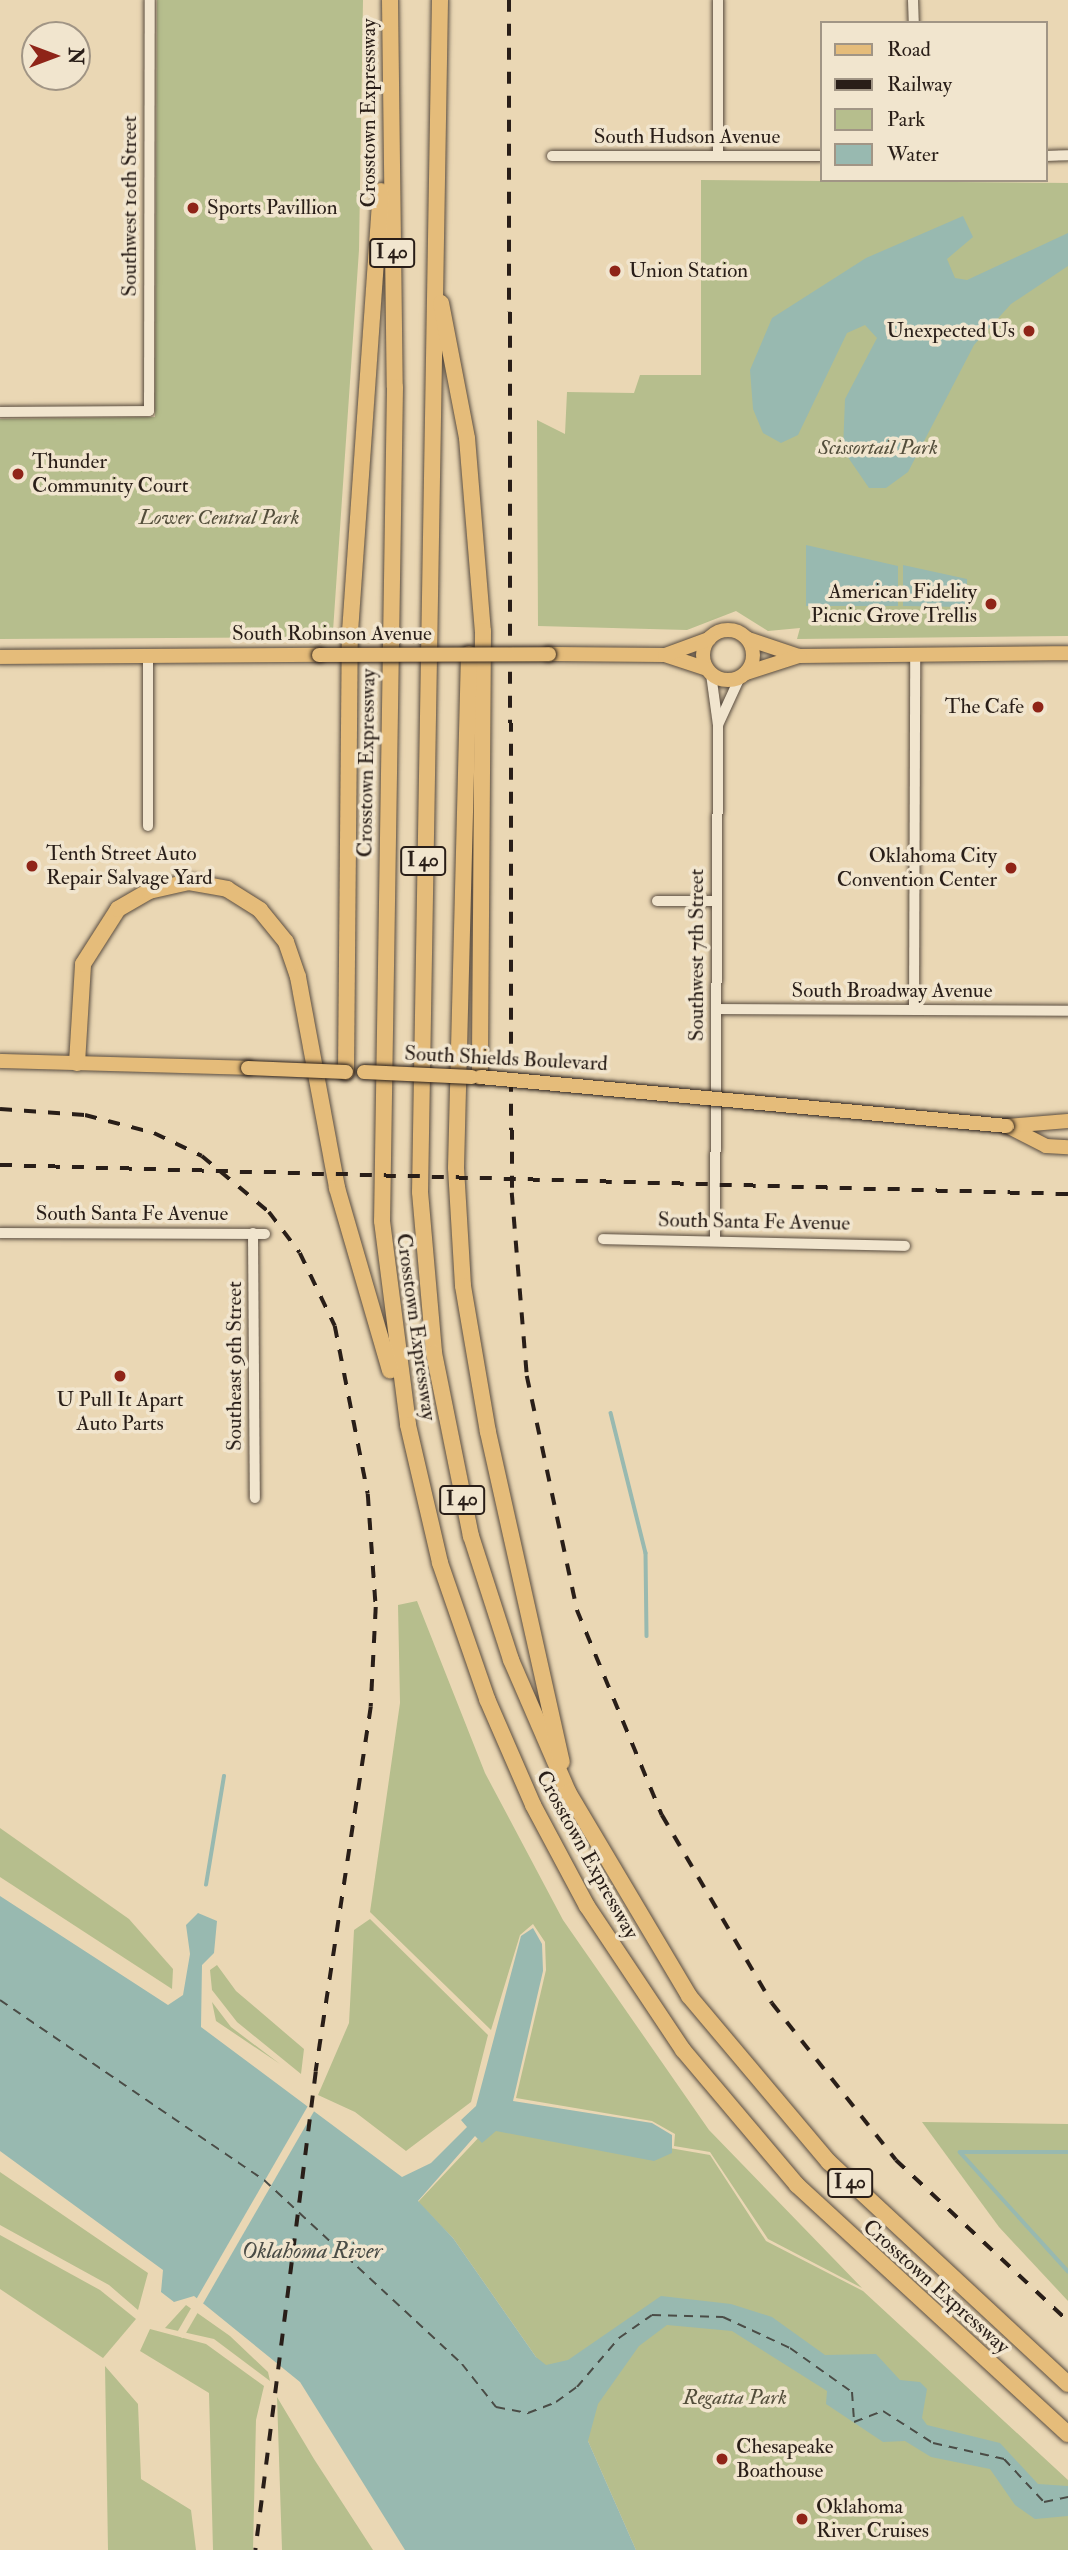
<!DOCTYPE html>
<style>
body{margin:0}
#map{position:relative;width:1068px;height:2550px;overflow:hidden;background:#ead7b4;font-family:"IM FELL Double Pica",serif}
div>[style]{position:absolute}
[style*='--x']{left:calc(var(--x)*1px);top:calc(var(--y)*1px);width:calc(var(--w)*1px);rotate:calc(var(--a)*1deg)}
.green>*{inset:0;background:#b6be8d}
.water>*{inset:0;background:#98b9b0}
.pier>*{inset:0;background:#ead7b4;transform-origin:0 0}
.stream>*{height:3.5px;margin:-1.75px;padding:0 1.75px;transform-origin:1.75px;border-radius:1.75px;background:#98b9b0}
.ferry>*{height:2px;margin-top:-1px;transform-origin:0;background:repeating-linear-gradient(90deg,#4a4c46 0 9px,transparent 0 16px)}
.roads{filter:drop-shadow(0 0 2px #594c3f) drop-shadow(0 0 2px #594c3f)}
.minor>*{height:10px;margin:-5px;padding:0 5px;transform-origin:5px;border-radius:5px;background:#f1e5ce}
.major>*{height:14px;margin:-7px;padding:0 7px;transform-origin:7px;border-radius:7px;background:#e5bc7a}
.major>.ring{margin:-7px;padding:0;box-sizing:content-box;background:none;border:14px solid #e5bc7a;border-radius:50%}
.highway>*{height:16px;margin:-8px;padding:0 8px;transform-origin:8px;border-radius:8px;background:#e5bc7a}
.rail>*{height:3.5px;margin-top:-1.75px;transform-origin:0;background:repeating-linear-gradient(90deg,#291e18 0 12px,transparent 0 24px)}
.bridges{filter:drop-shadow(0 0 2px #291e18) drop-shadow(0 0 2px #291e18)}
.major-bridge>*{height:14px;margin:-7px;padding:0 7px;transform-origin:7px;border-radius:7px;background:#e5bc7a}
.dots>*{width:19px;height:19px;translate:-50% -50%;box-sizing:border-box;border:4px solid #f1e5ce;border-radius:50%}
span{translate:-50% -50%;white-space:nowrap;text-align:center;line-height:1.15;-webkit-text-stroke:7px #f1e5ce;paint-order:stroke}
.shield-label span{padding:2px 5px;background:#f1e5ce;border:2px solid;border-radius:5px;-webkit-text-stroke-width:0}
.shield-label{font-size:19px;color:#291e18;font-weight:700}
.street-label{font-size:21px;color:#291e18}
.poi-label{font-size:21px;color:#291e18}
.left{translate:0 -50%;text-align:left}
.right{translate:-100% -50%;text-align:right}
.park-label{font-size:21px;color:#534e3b;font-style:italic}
.water-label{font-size:23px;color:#4a4c46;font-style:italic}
.legend{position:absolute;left:820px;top:21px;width:228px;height:161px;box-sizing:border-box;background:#f1e5ce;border:2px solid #a19585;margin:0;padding:9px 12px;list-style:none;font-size:21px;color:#291e18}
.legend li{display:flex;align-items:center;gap:14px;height:35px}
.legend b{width:35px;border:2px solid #a19585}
.north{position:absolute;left:21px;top:21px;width:70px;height:70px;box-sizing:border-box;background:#f1e5ce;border:2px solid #a19585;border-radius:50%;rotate:90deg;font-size:19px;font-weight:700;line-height:28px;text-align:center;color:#291e18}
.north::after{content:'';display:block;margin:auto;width:24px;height:32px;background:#8f2418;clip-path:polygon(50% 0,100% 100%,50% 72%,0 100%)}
</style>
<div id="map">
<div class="green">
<div style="clip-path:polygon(157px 0,363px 0,359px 250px,333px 631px,320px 631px,320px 637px,0 639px,0 419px,155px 417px)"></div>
<div style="clip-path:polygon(701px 180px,1068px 183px,1068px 636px,797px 639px,800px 628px,768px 631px,736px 611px,687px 630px,538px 626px,537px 420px,565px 434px,567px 392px,634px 393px,640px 375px,701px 375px)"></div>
<div style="clip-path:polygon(417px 1601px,485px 1773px,563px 1920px,709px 2130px,862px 2288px,768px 2239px,710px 2152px,674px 2146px,675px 2134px,652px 2121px,516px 2098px,546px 1970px,545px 1942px,533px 1924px,520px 1935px,491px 2030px,370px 1912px,400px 1703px,398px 1605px)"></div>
<div style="clip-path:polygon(0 1828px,129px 1919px,173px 1969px,172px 1989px,0 1877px)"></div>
<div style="clip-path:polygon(370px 1919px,488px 2035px,471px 2102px,406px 2151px,355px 2112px,318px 2095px,349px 2023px,354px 1930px)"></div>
<div style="clip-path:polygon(217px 1965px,236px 1991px,304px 2049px,301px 2074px,237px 2022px,212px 1990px,210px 1970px)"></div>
<div style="clip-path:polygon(212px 2002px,231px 2027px,280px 2064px,216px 2021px)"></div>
<div style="clip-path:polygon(497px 2118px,710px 2155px,766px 2241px,863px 2291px,1068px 2480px,1068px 2550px,636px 2550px,588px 2441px,536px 2357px,453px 2238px,418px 2202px)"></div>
<div style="clip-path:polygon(922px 2122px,1068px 2124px,1068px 2301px,999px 2227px)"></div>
<div style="clip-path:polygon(0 2172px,148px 2273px,138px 2310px,109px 2285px,0 2225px)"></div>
<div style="clip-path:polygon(0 2235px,100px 2290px,136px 2319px,103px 2358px,0 2289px)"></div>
<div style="clip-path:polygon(186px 2305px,230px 2336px,268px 2372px,270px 2381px,214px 2339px,165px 2328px)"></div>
<div style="clip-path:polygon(150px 2329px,206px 2344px,264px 2386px,256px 2420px,253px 2550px,213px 2550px,209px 2393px,140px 2351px)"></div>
<div style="clip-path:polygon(105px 2366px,138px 2404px,141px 2479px,191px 2510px,196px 2550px,108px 2550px)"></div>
<div style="clip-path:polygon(277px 2397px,314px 2459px,373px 2550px,282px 2550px)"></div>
</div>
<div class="water">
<div style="clip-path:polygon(963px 216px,973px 237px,947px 259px,955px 278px,967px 280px,1068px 233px,1068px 266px,1011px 304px,974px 345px,908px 472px,886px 488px,869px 488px,843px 450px,845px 399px,877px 338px,865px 325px,847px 333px,798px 435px,781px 443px,763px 433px,753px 409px,750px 370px,772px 318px,866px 258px)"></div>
<div style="clip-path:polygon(806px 545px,898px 566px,898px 606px,806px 606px)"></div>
<div style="clip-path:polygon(903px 565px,967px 579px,967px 607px,903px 606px)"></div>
<div style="clip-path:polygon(0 1896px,168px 2005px,183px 1995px,190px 1954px,186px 1925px,198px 1913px,217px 1921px,214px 1953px,202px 1965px,201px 2027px,402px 2177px,431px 2163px,467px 2127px,461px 2120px,476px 2106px,521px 1936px,533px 1928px,542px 1944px,543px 1971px,513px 2101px,652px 2123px,672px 2135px,672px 2153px,654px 2161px,496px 2131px,482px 2143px,475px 2136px,418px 2201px,453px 2238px,536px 2357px,546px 2365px,568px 2360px,661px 2296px,731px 2304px,772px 2317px,825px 2355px,876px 2354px,900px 2380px,920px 2382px,927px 2389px,922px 2418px,927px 2425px,1000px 2443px,1038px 2484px,1068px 2486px,1068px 2516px,1035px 2519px,1015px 2505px,990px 2469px,931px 2457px,905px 2441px,883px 2442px,826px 2404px,827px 2391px,732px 2331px,667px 2325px,639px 2346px,598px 2404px,588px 2441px,636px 2550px,405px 2550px,300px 2382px,194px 2296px,174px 2302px,161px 2292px,163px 2270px,0 2151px)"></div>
</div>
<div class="pier">
<div style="left:309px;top:2104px;width:8px;height:266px;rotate:30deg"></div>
</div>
<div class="stream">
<div style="--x:611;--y:1413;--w:144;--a:76"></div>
<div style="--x:646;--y:1553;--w:83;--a:89.3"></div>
<div style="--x:206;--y:1885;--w:110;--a:-80.6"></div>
<div style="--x:960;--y:2152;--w:161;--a:47.8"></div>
<div style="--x:960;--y:2152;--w:108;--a:0"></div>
</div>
<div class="ferry">
<div style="--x:0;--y:2000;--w:320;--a:34.3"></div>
<div style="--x:264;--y:2180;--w:270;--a:42.9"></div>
<div style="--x:462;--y:2364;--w:55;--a:51.7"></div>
<div style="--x:496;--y:2407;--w:33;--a:11"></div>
<div style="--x:528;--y:2413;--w:30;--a:-21"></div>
<div style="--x:556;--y:2402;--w:26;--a:-36"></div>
<div style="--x:577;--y:2387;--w:65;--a:-49.4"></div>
<div style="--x:619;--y:2338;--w:40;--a:-34.9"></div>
<div style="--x:652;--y:2315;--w:71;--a:1.6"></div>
<div style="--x:723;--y:2317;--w:74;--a:24.8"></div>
<div style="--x:790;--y:2348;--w:76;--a:35.4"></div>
<div style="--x:852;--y:2392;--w:30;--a:86"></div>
<div style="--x:854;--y:2422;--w:31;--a:-21"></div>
<div style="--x:883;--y:2411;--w:59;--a:32.6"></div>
<div style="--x:933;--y:2443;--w:73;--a:12.7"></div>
<div style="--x:1004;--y:2459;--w:59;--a:47.1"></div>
<div style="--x:1044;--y:2502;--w:25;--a:-12"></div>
</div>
<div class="roads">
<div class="minor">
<div style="--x:718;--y:0;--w:156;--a:90"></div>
<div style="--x:913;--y:0;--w:23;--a:88"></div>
<div style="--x:552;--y:156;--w:269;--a:0"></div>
<div style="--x:1045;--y:156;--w:23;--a:-2"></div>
<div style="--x:0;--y:412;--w:149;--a:-0.4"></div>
<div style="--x:149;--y:411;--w:411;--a:-89.9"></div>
<div style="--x:148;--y:656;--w:170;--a:90"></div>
<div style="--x:711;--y:674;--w:51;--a:82.2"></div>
<div style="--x:657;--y:901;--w:60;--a:0"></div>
<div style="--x:716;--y:1009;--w:352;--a:0.3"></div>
<div style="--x:914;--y:1010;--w:357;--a:-89.8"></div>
<div style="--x:0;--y:1233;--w:265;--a:0.2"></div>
<div style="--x:253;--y:1233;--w:265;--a:89.6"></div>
<div style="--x:715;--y:1238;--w:513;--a:-89.66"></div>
<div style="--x:718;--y:725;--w:53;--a:-65.4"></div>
<div style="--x:603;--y:1239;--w:302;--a:1.3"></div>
</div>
<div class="major">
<div class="ring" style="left:703px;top:630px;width:36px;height:36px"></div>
<div style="--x:748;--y:639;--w:54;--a:18.4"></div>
<div style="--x:799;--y:656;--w:269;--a:-0.6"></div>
<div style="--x:549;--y:654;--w:116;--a:0.5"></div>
<div style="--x:665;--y:655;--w:44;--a:18.4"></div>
<div style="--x:665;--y:655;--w:47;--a:-20"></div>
<div style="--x:0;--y:657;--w:319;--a:-0.4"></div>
<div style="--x:746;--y:673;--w:56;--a:-17.8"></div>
<div style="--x:0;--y:1061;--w:248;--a:1.6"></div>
<div style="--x:1007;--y:1126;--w:44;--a:27.1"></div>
<div style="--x:1046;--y:1146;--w:22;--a:3"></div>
<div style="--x:1007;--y:1126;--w:61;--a:-4.7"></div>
</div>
<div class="highway">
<div style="--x:390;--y:0;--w:387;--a:89.3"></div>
<div style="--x:395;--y:387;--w:834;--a:90.89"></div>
<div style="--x:382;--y:1221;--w:206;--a:82.7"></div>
<div style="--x:408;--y:1425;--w:142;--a:76.9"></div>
<div style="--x:440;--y:1563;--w:144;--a:70.9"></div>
<div style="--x:487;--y:1699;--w:116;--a:66.5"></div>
<div style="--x:533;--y:1805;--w:115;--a:61.9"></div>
<div style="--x:587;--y:1906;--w:173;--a:56.3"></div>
<div style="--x:683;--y:2050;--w:177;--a:49.8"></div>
<div style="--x:797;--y:2185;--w:368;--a:42.6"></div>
<div style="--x:440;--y:0;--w:1192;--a:90.96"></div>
<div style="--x:420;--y:1192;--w:162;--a:85"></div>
<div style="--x:434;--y:1353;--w:187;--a:78.6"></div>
<div style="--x:471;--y:1536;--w:130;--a:72.1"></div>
<div style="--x:511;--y:1660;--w:144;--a:66.6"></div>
<div style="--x:568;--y:1792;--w:237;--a:59.3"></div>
<div style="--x:689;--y:1996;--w:217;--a:49.9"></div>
<div style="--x:829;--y:2162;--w:326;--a:42.9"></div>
<div style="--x:441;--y:303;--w:137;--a:79.1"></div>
<div style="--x:467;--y:438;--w:194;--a:85.3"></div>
<div style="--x:483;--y:631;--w:446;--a:90.4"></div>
<div style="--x:469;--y:654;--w:514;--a:91.45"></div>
<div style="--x:456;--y:1168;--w:118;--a:86.6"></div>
<div style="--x:463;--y:1286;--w:148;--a:80.3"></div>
<div style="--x:488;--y:1432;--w:338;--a:77.4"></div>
<div style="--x:77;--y:1063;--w:99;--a:-86.5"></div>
<div style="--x:83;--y:964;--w:65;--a:-57.5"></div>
<div style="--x:118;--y:909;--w:36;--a:-30"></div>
<div style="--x:149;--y:891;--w:41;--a:-12.7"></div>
<div style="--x:189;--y:882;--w:39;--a:10"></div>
<div style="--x:227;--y:889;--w:39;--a:32"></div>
<div style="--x:260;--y:910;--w:41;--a:50.9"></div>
<div style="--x:286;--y:942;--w:37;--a:71"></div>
<div style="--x:298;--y:977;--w:215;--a:79.5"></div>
<div style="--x:337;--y:1188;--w:190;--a:73.8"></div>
<div style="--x:346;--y:1072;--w:440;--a:-89.5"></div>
<div style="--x:350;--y:632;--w:442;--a:-86"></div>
</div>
</div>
<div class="rail">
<div style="--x:509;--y:0;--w:1193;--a:89.86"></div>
<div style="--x:512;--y:1193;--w:184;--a:85.3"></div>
<div style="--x:527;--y:1376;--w:239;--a:77.9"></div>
<div style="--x:577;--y:1610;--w:222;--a:67.5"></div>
<div style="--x:662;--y:1815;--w:218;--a:59.7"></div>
<div style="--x:772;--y:2003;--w:200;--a:51.7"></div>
<div style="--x:896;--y:2160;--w:236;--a:43.1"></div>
<div style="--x:0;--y:1109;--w:85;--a:4"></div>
<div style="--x:85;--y:1115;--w:71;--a:14.6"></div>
<div style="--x:154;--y:1133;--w:53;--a:25.6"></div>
<div style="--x:202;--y:1156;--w:87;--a:39.9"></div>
<div style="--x:269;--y:1212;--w:51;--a:52.9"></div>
<div style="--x:300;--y:1253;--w:81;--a:64.4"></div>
<div style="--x:335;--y:1326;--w:171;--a:78.9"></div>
<div style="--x:368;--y:1494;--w:113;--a:86"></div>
<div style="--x:376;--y:1607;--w:100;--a:92.9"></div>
<div style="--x:371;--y:1707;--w:369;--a:98.6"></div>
<div style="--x:316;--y:2072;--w:482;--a:97.2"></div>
<div style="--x:0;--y:1165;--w:1068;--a:1.56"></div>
</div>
<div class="bridges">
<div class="major-bridge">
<div style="--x:319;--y:655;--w:230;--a:-0.2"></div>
<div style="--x:248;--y:1068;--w:98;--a:2.3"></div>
<div style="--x:364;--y:1072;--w:108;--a:2.7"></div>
<div style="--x:480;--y:1077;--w:529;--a:5.31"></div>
</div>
</div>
<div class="dots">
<div style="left:193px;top:208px;background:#8f2418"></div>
<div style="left:615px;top:271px;background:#8f2418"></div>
<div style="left:1029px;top:331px;background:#8f2418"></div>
<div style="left:18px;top:474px;background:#8f2418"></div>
<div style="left:991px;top:604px;background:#8f2418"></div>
<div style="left:1038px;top:707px;background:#8f2418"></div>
<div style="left:32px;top:866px;background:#8f2418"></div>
<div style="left:1011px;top:868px;background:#8f2418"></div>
<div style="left:120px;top:1376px;background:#8f2418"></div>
<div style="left:722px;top:2459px;background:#8f2418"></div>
<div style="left:802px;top:2519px;background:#8f2418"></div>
</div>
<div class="shield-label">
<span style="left:392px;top:253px">I 40</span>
<span style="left:423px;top:861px">I 40</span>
<span style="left:462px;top:1500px">I 40</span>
<span style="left:850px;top:2183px">I 40</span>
</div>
<div class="street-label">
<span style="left:369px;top:113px;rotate:-90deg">Crosstown Expressway</span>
<span style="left:687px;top:137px">South Hudson Avenue</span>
<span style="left:130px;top:206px;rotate:-90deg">Southwest 10th Street</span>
<span style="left:332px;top:634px">South Robinson Avenue</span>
<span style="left:367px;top:763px;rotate:-89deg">Crosstown Expressway</span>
<span style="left:697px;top:955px;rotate:-90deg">Southwest 7th Street</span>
<span style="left:892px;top:991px">South Broadway Avenue</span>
<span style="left:506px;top:1059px;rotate:3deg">South Shields Boulevard</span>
<span style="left:132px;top:1214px">South Santa Fe Avenue</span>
<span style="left:754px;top:1222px;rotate:1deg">South Santa Fe Avenue</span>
<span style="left:416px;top:1327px;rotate:82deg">Crosstown Expressway</span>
<span style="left:235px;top:1366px;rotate:-90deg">Southeast 9th Street</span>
<span style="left:587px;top:1855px;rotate:61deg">Crosstown Expressway</span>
<span style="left:936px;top:2287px;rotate:42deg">Crosstown Expressway</span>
</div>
<div class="poi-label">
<span class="left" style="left:207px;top:208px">Sports Pavillion</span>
<span class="left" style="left:629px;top:271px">Union Station</span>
<span class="right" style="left:1015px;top:331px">Unexpected Us</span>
<span class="left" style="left:32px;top:474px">Thunder<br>Community Court</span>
<span class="right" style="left:977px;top:604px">American Fidelity<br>Picnic Grove Trellis</span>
<span class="right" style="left:1024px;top:707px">The Cafe</span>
<span class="left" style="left:46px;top:866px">Tenth Street Auto<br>Repair Salvage Yard</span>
<span class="right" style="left:997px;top:868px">Oklahoma City<br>Convention Center</span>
<span style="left:120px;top:1412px">U Pull It Apart<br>Auto Parts</span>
<span class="left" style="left:736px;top:2459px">Chesapeake<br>Boathouse</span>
<span class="left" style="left:816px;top:2519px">Oklahoma<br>River Cruises</span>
</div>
<div class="park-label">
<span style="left:878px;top:448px">Scissortail Park</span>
<span style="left:219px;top:518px">Lower Central Park</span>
<span style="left:735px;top:2398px">Regatta Park</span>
</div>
<div class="water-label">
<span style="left:312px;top:2251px">Oklahoma River</span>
</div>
<ul class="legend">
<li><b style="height:9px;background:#e5bc7a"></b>Road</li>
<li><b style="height:9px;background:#291e18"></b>Railway</li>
<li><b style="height:19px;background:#b6be8d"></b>Park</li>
<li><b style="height:19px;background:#98b9b0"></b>Water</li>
</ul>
<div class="north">N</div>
</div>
